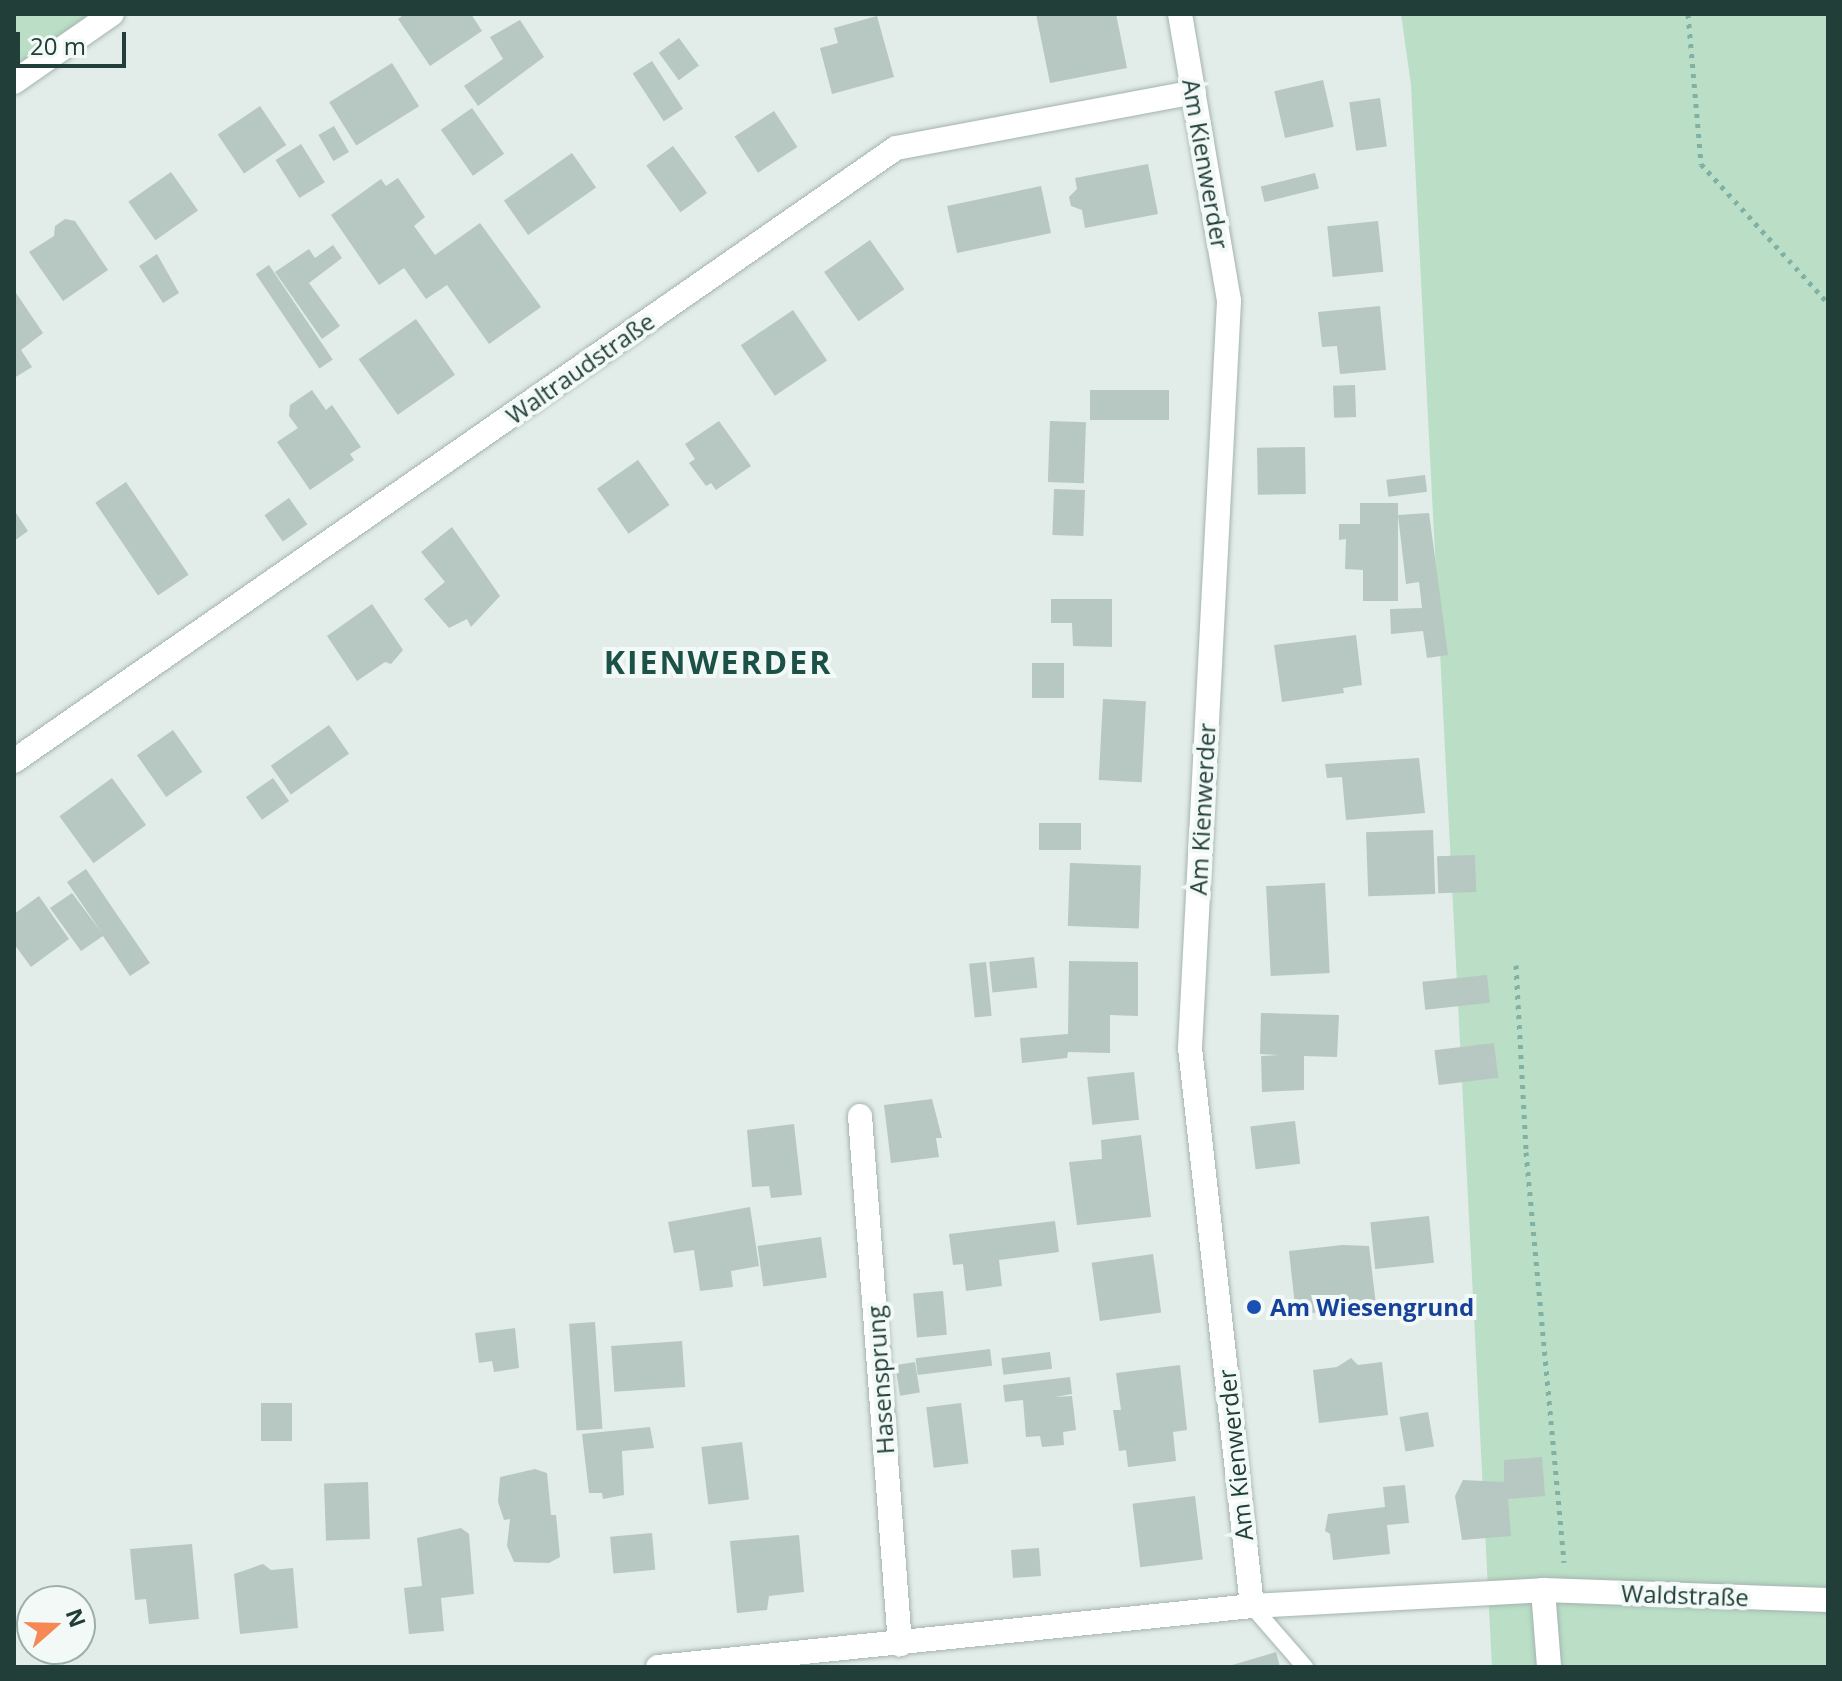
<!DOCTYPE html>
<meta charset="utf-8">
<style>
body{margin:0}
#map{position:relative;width:1842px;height:1681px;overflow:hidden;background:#e2ece8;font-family:"Open Sans",sans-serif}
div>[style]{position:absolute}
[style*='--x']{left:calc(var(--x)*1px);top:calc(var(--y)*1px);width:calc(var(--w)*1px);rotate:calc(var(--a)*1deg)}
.green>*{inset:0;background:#badec6}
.building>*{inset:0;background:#b7c7c2;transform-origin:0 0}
.path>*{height:5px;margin-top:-2.5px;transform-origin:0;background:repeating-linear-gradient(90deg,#81b1a5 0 4px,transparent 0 10px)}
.roads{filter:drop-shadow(0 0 2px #a4b4b0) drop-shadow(0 0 2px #a4b4b0)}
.lane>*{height:16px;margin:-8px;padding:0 8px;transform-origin:8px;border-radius:8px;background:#fff}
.street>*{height:24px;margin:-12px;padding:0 12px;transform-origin:12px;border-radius:12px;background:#fff}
.dots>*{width:22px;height:22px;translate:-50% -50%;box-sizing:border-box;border:4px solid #f2f9f6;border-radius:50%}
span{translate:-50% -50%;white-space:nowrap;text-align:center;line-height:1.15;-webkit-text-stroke:8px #f2f9f6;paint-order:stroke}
.street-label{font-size:24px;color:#213e38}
.transit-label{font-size:24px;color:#164399;font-weight:700}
.left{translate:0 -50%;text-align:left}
.district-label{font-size:32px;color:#1c5147;font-weight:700;letter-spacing:2px}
.frame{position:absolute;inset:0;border:16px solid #213e38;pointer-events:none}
.north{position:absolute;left:16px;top:1585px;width:80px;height:80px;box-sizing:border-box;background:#f2f9f6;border:2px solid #9eaeaa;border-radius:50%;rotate:70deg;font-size:22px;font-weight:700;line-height:32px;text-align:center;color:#213e38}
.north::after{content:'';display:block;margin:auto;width:28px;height:36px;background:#f68856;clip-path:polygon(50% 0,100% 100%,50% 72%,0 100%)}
.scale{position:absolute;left:16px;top:32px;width:110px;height:36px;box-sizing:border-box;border:4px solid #213e38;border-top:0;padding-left:10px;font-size:24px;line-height:28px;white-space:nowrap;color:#213e38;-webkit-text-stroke:6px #f2f9f6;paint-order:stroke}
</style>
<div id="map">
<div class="green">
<div style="clip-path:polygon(14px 14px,97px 14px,14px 71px)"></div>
<div style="clip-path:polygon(1401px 14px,1828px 14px,1828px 1667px,1492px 1667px,1411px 85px)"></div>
</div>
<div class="building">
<div style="clip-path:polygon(405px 14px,471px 14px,482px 31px,430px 66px,398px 19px)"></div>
<div style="clip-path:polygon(1036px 14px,1116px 14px,1127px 68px,1050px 83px)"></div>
<div style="clip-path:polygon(877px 16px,894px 77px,832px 94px,820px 48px,838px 43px,834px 28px)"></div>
<div style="clip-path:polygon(520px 20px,544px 57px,478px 106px,464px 86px,503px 59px,490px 37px)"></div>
<div style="left:679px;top:38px;width:34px;height:25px;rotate:54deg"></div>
<div style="left:652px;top:61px;width:57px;height:23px;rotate:57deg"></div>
<div style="left:392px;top:63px;width:51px;height:74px;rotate:58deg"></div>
<div style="left:1323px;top:80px;width:48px;height:50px;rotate:77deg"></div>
<div style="left:1380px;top:98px;width:49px;height:31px;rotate:82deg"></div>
<div style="left:260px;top:106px;width:47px;height:51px;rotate:56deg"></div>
<div style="left:472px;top:108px;width:56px;height:38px;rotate:55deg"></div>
<div style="left:774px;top:111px;width:43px;height:47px;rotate:57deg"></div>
<div style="left:334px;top:126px;width:30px;height:18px;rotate:60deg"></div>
<div style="left:301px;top:144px;width:45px;height:30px;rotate:58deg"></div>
<div style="left:673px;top:146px;width:58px;height:33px;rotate:54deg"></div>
<div style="left:572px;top:153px;width:42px;height:83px;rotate:55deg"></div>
<div style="clip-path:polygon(1148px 164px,1158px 214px,1085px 228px,1082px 210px,1071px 206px,1069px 197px,1077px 189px,1075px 178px)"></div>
<div style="left:171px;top:172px;width:47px;height:52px;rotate:55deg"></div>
<div style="left:1315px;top:173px;width:16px;height:56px;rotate:76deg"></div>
<div style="clip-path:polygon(398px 178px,425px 217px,414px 226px,435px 255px,480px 223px,541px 307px,489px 344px,447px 285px,426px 299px,404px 268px,379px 285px,331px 215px,381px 179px,386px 186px)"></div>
<div style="left:1041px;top:186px;width:48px;height:96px;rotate:78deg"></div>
<div style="clip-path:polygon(65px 219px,75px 221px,108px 270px,63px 301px,29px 252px,54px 236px,55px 226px)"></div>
<div style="left:1378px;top:221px;width:51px;height:51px;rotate:84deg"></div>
<div style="left:870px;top:240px;width:60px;height:56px;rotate:55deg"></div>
<div style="clip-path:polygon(333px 245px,342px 258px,309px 283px,340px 326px,322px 339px,275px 272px,309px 249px,315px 258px)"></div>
<div style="clip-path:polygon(157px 254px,179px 293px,163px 303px,139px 266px)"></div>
<div style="left:269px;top:265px;width:114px;height:16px;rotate:56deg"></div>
<div style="clip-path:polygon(14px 290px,43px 333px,21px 350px,32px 367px,14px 378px)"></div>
<div style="clip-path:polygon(1380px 306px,1386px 370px,1340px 374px,1337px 346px,1322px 347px,1318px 312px)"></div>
<div style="left:793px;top:310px;width:61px;height:63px;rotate:56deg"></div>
<div style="left:416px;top:319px;width:68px;height:70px;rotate:55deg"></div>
<div style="left:1355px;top:385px;width:32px;height:22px;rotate:88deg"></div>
<div style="clip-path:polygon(312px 390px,326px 410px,332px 405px,361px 447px,350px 454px,354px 460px,310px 490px,277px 442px,298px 428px,289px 416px,290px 405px)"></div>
<div style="left:1169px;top:390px;width:30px;height:79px;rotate:90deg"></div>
<div style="clip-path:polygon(719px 421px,751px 466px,716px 490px,711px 483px,706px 486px,689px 463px,695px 459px,685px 444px)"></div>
<div style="left:1050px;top:421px;width:36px;height:61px;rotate:2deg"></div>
<div style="left:1305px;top:447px;width:47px;height:48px;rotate:89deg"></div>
<div style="left:638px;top:460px;width:55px;height:50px;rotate:55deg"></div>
<div style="left:1425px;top:475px;width:17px;height:39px;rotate:83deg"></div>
<div style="left:126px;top:482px;width:112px;height:37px;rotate:56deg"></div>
<div style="left:1054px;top:489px;width:31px;height:46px;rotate:2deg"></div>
<div style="left:289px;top:498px;width:32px;height:30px;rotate:55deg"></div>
<div style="clip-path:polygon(1360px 503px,1398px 503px,1398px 601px,1363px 601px,1363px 570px,1345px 569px,1346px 539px,1339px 540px,1339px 524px,1360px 524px)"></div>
<div style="clip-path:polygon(14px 510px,28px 531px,14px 541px)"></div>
<div style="clip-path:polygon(1429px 513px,1448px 655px,1427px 658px,1423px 631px,1391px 634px,1390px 609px,1422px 608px,1419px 582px,1406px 584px,1398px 515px)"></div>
<div style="clip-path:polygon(452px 527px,500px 596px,471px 627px,467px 619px,449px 628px,424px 599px,445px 582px,421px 552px)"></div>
<div style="clip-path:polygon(1051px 599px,1112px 599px,1112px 647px,1073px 646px,1072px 623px,1051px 623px)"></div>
<div style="clip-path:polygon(372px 604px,403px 650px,391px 664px,385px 662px,357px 681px,327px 636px)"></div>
<div style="clip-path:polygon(1356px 635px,1362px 685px,1343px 688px,1344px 693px,1282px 702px,1274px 645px)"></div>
<div style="left:1032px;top:663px;width:32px;height:35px"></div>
<div style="left:1103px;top:699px;width:43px;height:81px;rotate:3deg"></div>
<div style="left:329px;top:725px;width:35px;height:71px;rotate:55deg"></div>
<div style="left:173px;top:730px;width:51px;height:44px;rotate:55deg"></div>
<div style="clip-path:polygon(1419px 758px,1425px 813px,1346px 820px,1342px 777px,1327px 778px,1325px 764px)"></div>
<div style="left:112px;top:778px;width:58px;height:65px;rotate:54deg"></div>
<div style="left:273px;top:778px;width:28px;height:33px;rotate:55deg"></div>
<div style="left:1039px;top:823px;width:42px;height:27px"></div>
<div style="left:1433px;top:830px;width:64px;height:67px;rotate:88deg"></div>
<div style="left:1475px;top:855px;width:37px;height:38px;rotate:88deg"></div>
<div style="left:1070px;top:863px;width:71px;height:63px;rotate:2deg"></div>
<div style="clip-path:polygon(86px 869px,150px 963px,130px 976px,103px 936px,81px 951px,50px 908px,72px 893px,102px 933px,67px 882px)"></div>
<div style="left:1325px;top:883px;width:90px;height:59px;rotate:87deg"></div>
<div style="clip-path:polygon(39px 896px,69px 939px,31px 967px,14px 944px,14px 914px)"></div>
<div style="left:1034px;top:957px;width:31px;height:45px;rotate:84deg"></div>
<div style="clip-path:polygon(1069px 961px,1138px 962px,1138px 1016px,1110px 1015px,1110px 1053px,1068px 1052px,1067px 1058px,1022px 1063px,1020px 1038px,1068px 1034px)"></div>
<div style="left:986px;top:962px;width:54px;height:17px;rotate:84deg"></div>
<div style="left:1487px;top:975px;width:28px;height:65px;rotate:84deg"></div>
<div style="clip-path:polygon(1261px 1013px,1339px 1015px,1337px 1057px,1304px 1056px,1304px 1090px,1262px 1092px,1261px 1056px,1279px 1055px,1260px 1054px)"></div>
<div style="left:1494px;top:1043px;width:35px;height:60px;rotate:83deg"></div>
<div style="left:1134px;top:1072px;width:48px;height:47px;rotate:84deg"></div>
<div style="clip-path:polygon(932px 1099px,942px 1138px,936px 1138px,939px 1157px,891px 1163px,884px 1105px)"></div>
<div style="left:1295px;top:1121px;width:43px;height:45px;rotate:83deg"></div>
<div style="clip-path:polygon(794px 1124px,802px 1195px,771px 1198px,769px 1186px,752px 1187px,747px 1130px)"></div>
<div style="clip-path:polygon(1141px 1135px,1151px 1217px,1077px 1225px,1069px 1162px,1102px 1159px,1101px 1140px)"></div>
<div style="clip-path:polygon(750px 1207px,759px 1266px,731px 1271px,733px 1287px,700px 1291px,694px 1250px,674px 1253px,668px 1222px)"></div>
<div style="left:1429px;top:1216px;width:47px;height:59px;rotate:84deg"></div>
<div style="clip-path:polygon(1055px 1221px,1059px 1252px,999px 1260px,1002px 1286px,966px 1291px,963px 1264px,953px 1265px,949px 1234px)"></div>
<div style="left:821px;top:1237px;width:41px;height:64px;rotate:82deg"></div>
<div style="clip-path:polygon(1342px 1245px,1369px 1246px,1376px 1305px,1296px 1315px,1289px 1251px)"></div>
<div style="left:1153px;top:1254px;width:59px;height:62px;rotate:82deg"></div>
<div style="left:943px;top:1291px;width:44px;height:30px;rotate:85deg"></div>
<div style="left:595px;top:1322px;width:107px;height:26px;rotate:86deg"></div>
<div style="clip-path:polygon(515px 1328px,519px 1368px,494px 1372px,492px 1361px,479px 1363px,475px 1333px)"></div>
<div style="left:682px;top:1341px;width:46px;height:71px;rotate:86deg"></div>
<div style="left:990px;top:1349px;width:17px;height:75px;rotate:83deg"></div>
<div style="left:1050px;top:1352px;width:17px;height:49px;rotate:83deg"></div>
<div style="clip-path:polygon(1351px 1358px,1358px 1365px,1382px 1362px,1388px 1415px,1319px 1423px,1313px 1370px,1337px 1367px)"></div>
<div style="left:915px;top:1362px;width:31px;height:20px;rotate:81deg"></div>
<div style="clip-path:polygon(1180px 1365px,1187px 1430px,1173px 1432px,1176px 1461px,1128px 1467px,1126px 1450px,1119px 1451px,1113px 1410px,1121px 1410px,1116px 1373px)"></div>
<div style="clip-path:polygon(1070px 1377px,1072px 1394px,1055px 1397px,1072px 1396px,1076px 1430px,1063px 1432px,1064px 1445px,1042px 1447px,1040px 1436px,1026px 1437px,1023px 1400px,1005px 1402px,1003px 1385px)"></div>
<div style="left:261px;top:1403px;width:31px;height:38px"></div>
<div style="left:961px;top:1403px;width:61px;height:35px;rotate:83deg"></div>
<div style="left:1428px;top:1412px;width:35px;height:29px;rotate:80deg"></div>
<div style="clip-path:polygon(650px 1427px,654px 1448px,622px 1451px,624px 1495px,603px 1499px,602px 1493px,589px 1493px,582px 1434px)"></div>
<div style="left:742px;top:1442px;width:58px;height:41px;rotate:83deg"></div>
<div style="clip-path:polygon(1542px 1457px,1545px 1496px,1508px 1499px,1511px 1536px,1462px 1540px,1455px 1496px,1463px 1480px,1504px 1482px,1504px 1460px)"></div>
<div style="clip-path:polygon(535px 1469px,547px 1473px,551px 1515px,556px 1515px,560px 1557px,549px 1563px,514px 1562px,507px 1546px,510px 1519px,504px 1520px,498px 1502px,500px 1477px)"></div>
<div style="left:368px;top:1482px;width:57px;height:44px;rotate:88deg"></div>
<div style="clip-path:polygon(1405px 1485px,1409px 1523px,1387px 1525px,1390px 1554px,1333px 1560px,1330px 1534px,1325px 1531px,1328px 1514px,1385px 1507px,1383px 1487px)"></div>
<div style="left:1195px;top:1496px;width:64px;height:63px;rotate:83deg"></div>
<div style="clip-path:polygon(461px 1528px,469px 1534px,474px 1594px,441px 1598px,444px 1631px,409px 1634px,404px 1588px,422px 1586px,417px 1538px)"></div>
<div style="left:652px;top:1533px;width:37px;height:42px;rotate:85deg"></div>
<div style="clip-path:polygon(799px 1535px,804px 1592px,769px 1596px,767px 1610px,737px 1613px,730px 1541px)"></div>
<div style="clip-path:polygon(192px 1544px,199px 1619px,149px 1624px,146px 1599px,135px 1600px,130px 1549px)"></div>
<div style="left:1039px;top:1548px;width:28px;height:28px;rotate:86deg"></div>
<div style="clip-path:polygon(263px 1564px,271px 1570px,293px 1568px,298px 1628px,240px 1634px,234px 1574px)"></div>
<div style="clip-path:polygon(1276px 1652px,1280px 1667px,1230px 1667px,1229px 1666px)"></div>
</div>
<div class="path">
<div style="--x:1688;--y:14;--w:151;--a:85"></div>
<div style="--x:1701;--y:164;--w:188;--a:47.6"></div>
<div style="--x:1516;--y:965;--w:187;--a:86.9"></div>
<div style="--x:1526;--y:1152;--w:412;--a:84.7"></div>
</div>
<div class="roads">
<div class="lane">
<div style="--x:1252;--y:1606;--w:81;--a:49"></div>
</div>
<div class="street">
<div style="--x:1180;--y:14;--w:291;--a:80.3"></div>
<div style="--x:1229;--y:301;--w:748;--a:92.99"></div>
<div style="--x:1190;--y:1048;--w:561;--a:83.66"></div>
<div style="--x:14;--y:82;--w:119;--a:-34.8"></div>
<div style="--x:14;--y:761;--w:1074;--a:-34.8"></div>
<div style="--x:896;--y:148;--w:303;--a:-10.6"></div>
<div style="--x:860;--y:1116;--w:530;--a:85.67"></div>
<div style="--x:1543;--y:1590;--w:77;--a:85.5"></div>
<div style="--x:658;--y:1667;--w:597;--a:-5.86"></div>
<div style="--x:1252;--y:1606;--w:291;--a:-3.1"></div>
<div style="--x:1543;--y:1590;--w:285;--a:2"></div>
</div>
</div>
<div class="dots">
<div style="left:1254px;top:1307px;background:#1a4fb4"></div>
</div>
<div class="street-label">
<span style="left:1206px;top:164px;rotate:80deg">Am Kienwerder</span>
<span style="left:580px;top:368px;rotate:-35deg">Waltraudstraße</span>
<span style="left:1202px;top:809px;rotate:-87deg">Am Kienwerder</span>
<span style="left:880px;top:1380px;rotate:-94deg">Hasensprung</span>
<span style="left:1235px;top:1455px;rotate:-96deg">Am Kienwerder</span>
<span style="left:1685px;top:1595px;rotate:2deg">Waldstraße</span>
</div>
<div class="transit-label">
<span class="left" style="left:1270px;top:1307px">Am Wiesengrund</span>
</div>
<div class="district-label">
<span style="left:718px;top:662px">KIENWERDER</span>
</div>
<div class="frame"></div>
<div class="north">N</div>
<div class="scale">20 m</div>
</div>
